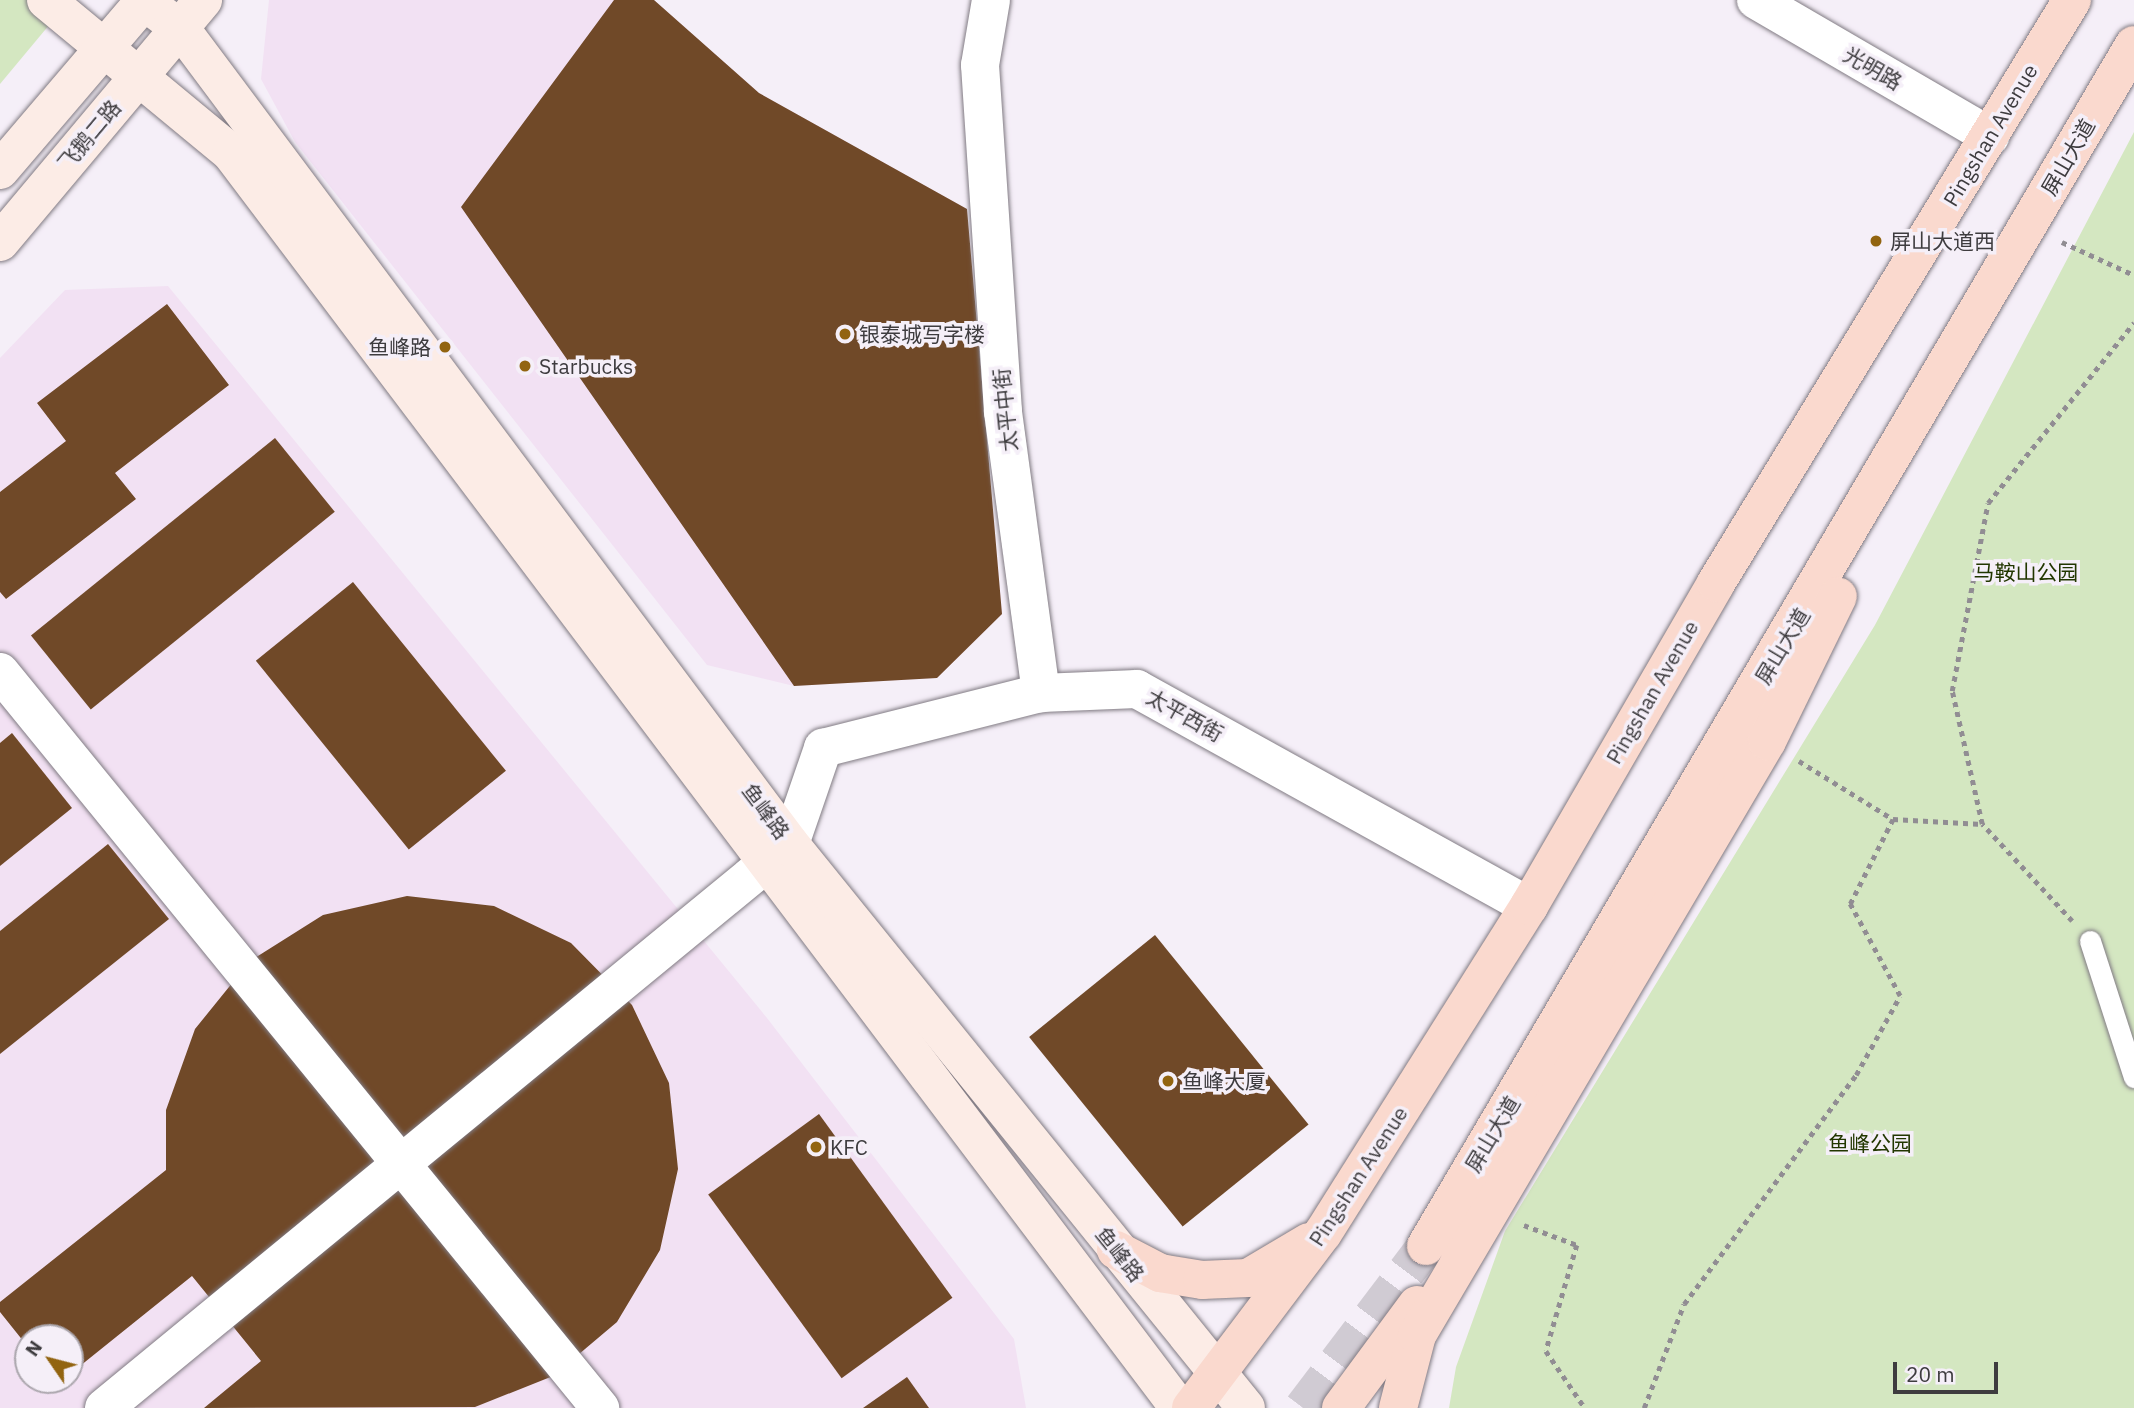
<!DOCTYPE html>
<meta charset="utf-8">
<style>
body{margin:0}
#map{position:relative;width:2134px;height:1408px;overflow:hidden;background:#f5eff8;font-family:"IBM Plex Sans","Noto Sans SC",sans-serif}
div>[style]{position:absolute}
[style*='--x']{left:calc(var(--x)*1px);top:calc(var(--y)*1px);width:calc(var(--w)*1px);rotate:calc(var(--a)*1deg)}
.commercial>*{inset:0;background:#f2e1f3}
.green>*{inset:0;background:#d4e7c1}
.building>*{inset:0;background:#704928;transform-origin:0 0}
.primary-tunnel>*{height:38px;margin-top:-19px;transform-origin:0;background:repeating-linear-gradient(90deg,#d0cbd3 0 38px,transparent 0 57px)}
.path>*{height:4.5px;margin-top:-2.25px;transform-origin:0;background:repeating-linear-gradient(90deg,#918d93 0 5px,transparent 0 10px)}
.roads{filter:drop-shadow(0 0 2px #817b83) drop-shadow(0 0 2px #817b83)}
.lane>*{height:21px;margin:-10.5px;padding:0 10.5px;transform-origin:10.5px;border-radius:10.5px;background:#fff}
.street>*{height:38px;margin:-19px;padding:0 19px;transform-origin:19px;border-radius:19px;background:#fff}
.secondary>*{height:38px;margin:-19px;padding:0 19px;transform-origin:19px;border-radius:19px;background:#fcece6}
.primary>*{height:38px;margin:-19px;padding:0 19px;transform-origin:19px;border-radius:19px;background:#fad9ce}
.dots>*{width:19px;height:19px;translate:-50% -50%;box-sizing:border-box;border:4px solid #f5eff8;border-radius:50%}
span{translate:-50% -50%;white-space:nowrap;text-align:center;line-height:1.15;-webkit-text-stroke:7px #f5eff8;paint-order:stroke}
.street-label{font-size:21px;color:#3e3c3f}
.poi-label{font-size:21px;color:#3e3c3f}
.left{translate:0 -50%;text-align:left}
.right{translate:-100% -50%;text-align:right}
.park-label{font-size:21px;color:#223700}
.north{position:absolute;left:14px;top:1324px;width:70px;height:70px;box-sizing:border-box;background:#f5eff8;border:2px solid #aca7ae;border-radius:50%;rotate:305deg;font-size:19px;font-weight:700;line-height:28px;text-align:center;color:#3e3c3f}
.north::after{content:'';display:block;margin:auto;width:24px;height:32px;background:#926410;clip-path:polygon(50% 0,100% 100%,50% 72%,0 100%)}
.scale{position:absolute;left:1893px;top:1362px;width:105px;height:32px;box-sizing:border-box;border:4px solid #3e3c3f;border-top:0;padding-left:9px;font-size:21px;line-height:24px;white-space:nowrap;color:#3e3c3f;-webkit-text-stroke:5px #f5eff8;paint-order:stroke}
</style>
<div id="map">
<div class="commercial">
<div style="clip-path:polygon(269px 0,654px 0,759px 93px,967px 209px,1002px 614px,937px 678px,794px 686px,707px 665px,295px 142px,261px 79px)"></div>
<div style="clip-path:polygon(evenodd,168px 286px,767px 1018px,1014px 1339px,1026px 1408px,0 1408px,0 358px,65px 290px,168px 286px,28px 1338px,70px 1338px,70px 1380px,28px 1380px,28px 1338px)"></div>
</div>
<div class="green">
<div style="clip-path:polygon(0 0,70px 0,0 84px)"></div>
<div style="clip-path:polygon(2134px 132px,2134px 1408px,1449px 1408px,1456px 1367px,1505px 1231px,1875px 625px)"></div>
</div>
<div class="building">
<div style="clip-path:polygon(614px 0,654px 0,759px 93px,967px 209px,1002px 614px,937px 678px,794px 686px,461px 207px)"></div>
<div style="clip-path:polygon(167px 304px,229px 385px,115px 473px,136px 499px,6px 599px,0 592px,0 492px,66px 441px,37px 403px)"></div>
<div style="left:275px;top:438px;width:95px;height:314px;rotate:51deg"></div>
<div style="left:353px;top:582px;width:243px;height:125px;rotate:51deg"></div>
<div style="clip-path:polygon(12px 733px,72px 808px,0 866px,0 743px)"></div>
<div style="clip-path:polygon(108px 844px,169px 919px,0 1054px,0 931px)"></div>
<div style="clip-path:polygon(407px 896px,494px 906px,571px 943px,632px 1005px,669px 1083px,678px 1169px,660px 1250px,617px 1322px,553px 1376px,475px 1407px,204px 1408px,261px 1361px,192px 1276px,70px 1374px,70px 1338px,28px 1338px,28px 1347px,0 1312px,0 1302px,166px 1170px,166px 1110px,195px 1029px,250px 961px,323px 915px)"></div>
<div style="left:1155px;top:935px;width:244px;height:162px;rotate:51deg"></div>
<div style="left:819px;top:1114px;width:227px;height:137px;rotate:54deg"></div>
<div style="clip-path:polygon(907px 1377px,929px 1408px,863px 1408px)"></div>
</div>
<div class="primary-tunnel">
<div style="--x:1303;--y:1408;--w:203;--a:-52.8"></div>
</div>
<div class="path">
<div style="--x:2062;--y:242;--w:79;--a:24.6"></div>
<div style="--x:1799;--y:761;--w:110;--a:31.7"></div>
<div style="--x:2072;--y:921;--w:132;--a:-132.9"></div>
<div style="--x:1982;--y:824;--w:136;--a:-102.7"></div>
<div style="--x:1952;--y:691;--w:191;--a:-79.2"></div>
<div style="--x:1988;--y:503;--w:232;--a:-51"></div>
<div style="--x:1524;--y:1225;--w:57;--a:20.7"></div>
<div style="--x:1577;--y:1245;--w:110;--a:106.3"></div>
<div style="--x:1546;--y:1351;--w:69;--a:55.6"></div>
<div style="--x:1644;--y:1408;--w:111;--a:-69"></div>
<div style="--x:1684;--y:1304;--w:286;--a:-53.1"></div>
<div style="--x:1856;--y:1075;--w:90;--a:-60.9"></div>
<div style="--x:1900;--y:996;--w:105;--a:-118.5"></div>
<div style="--x:1850;--y:904;--w:95;--a:-63.2"></div>
<div style="--x:1893;--y:819;--w:89;--a:3.2"></div>
</div>
<div class="roads">
<div class="lane">
<div style="--x:2090;--y:941;--w:143;--a:72.1"></div>
</div>
<div class="street">
<div style="--x:991;--y:0;--w:66;--a:99.6"></div>
<div style="--x:980;--y:65;--w:348;--a:86.2"></div>
<div style="--x:1003;--y:412;--w:284;--a:82.3"></div>
<div style="--x:1756;--y:0;--w:271;--a:30.2"></div>
<div style="--x:0;--y:672;--w:950;--a:50.81"></div>
<div style="--x:104;--y:1408;--w:888;--a:-39.43"></div>
<div style="--x:790;--y:844;--w:102;--a:-71"></div>
<div style="--x:823;--y:748;--w:225;--a:-14.2"></div>
<div style="--x:1041;--y:693;--w:96;--a:-2.4"></div>
<div style="--x:1137;--y:689;--w:448;--a:29"></div>
</div>
<div class="secondary">
<div style="--x:46;--y:0;--w:240;--a:39.6"></div>
<div style="--x:231;--y:153;--w:1573;--a:52.93"></div>
<div style="--x:142;--y:0;--w:49;--a:36.6"></div>
<div style="--x:181;--y:29;--w:1017;--a:53.23"></div>
<div style="--x:790;--y:844;--w:725;--a:51.04"></div>
<div style="--x:0;--y:170;--w:223;--a:-49.5"></div>
<div style="--x:0;--y:242;--w:316;--a:-50"></div>
</div>
<div class="primary">
<div style="--x:1426;--y:1246;--w:1394;--a:-59.48"></div>
<div style="--x:1116;--y:1250;--w:50;--a:27.6"></div>
<div style="--x:1160;--y:1273;--w:43;--a:9.5"></div>
<div style="--x:1202;--y:1280;--w:46;--a:-2.5"></div>
<div style="--x:1248;--y:1278;--w:71;--a:-30.5"></div>
<div style="--x:1191;--y:1408;--w:219;--a:-53"></div>
<div style="--x:1323;--y:1233;--w:386;--a:-57.8"></div>
<div style="--x:1529;--y:906;--w:373;--a:-59.9"></div>
<div style="--x:1716;--y:583;--w:683;--a:-58.59"></div>
<div style="--x:1341;--y:1408;--w:128;--a:-53.6"></div>
<div style="--x:1398;--y:1408;--w:75;--a:-75.4"></div>
<div style="--x:1417;--y:1335;--w:689;--a:-59.49"></div>
<div style="--x:1767;--y:741;--w:161;--a:-63.9"></div>
</div>
</div>
<div class="dots">
<div style="left:1876px;top:241px;background:#926410"></div>
<div style="left:845px;top:334px;background:#926410"></div>
<div style="left:445px;top:347px;background:#926410"></div>
<div style="left:525px;top:366px;background:#926410"></div>
<div style="left:1168px;top:1081px;background:#926410"></div>
<div style="left:816px;top:1147px;background:#926410"></div>
</div>
<div class="street-label">
<span style="left:1873px;top:68px;rotate:30deg">光明路</span>
<span style="left:89px;top:135px;rotate:-50deg">飞鹅二路</span>
<span style="left:1990px;top:135px;rotate:-59deg">Pingshan Avenue</span>
<span style="left:2068px;top:157px;rotate:-60deg">屏山大道</span>
<span style="left:1005px;top:410px;rotate:-96deg">太平中街</span>
<span style="left:1782px;top:646px;rotate:-59deg">屏山大道</span>
<span style="left:1652px;top:692px;rotate:-60deg">Pingshan Avenue</span>
<span style="left:1185px;top:715px;rotate:29deg">太平西街</span>
<span style="left:766px;top:811px;rotate:53deg">鱼峰路</span>
<span style="left:1492px;top:1134px;rotate:-59deg">屏山大道</span>
<span style="left:1358px;top:1176px;rotate:-57deg">Pingshan Avenue</span>
<span style="left:1120px;top:1254px;rotate:51deg">鱼峰路</span>
</div>
<div class="poi-label">
<span class="left" style="left:1890px;top:241px">屏山大道西</span>
<span class="left" style="left:859px;top:334px">银泰城写字楼</span>
<span class="right" style="left:431px;top:347px">鱼峰路</span>
<span class="left" style="left:539px;top:366px">Starbucks</span>
<span class="left" style="left:1182px;top:1081px">鱼峰大厦</span>
<span class="left" style="left:830px;top:1147px">KFC</span>
</div>
<div class="park-label">
<span style="left:2026px;top:572px">马鞍山公园</span>
<span style="left:1870px;top:1143px">鱼峰公园</span>
</div>
<div class="north">N</div>
<div class="scale">20 m</div>
</div>
